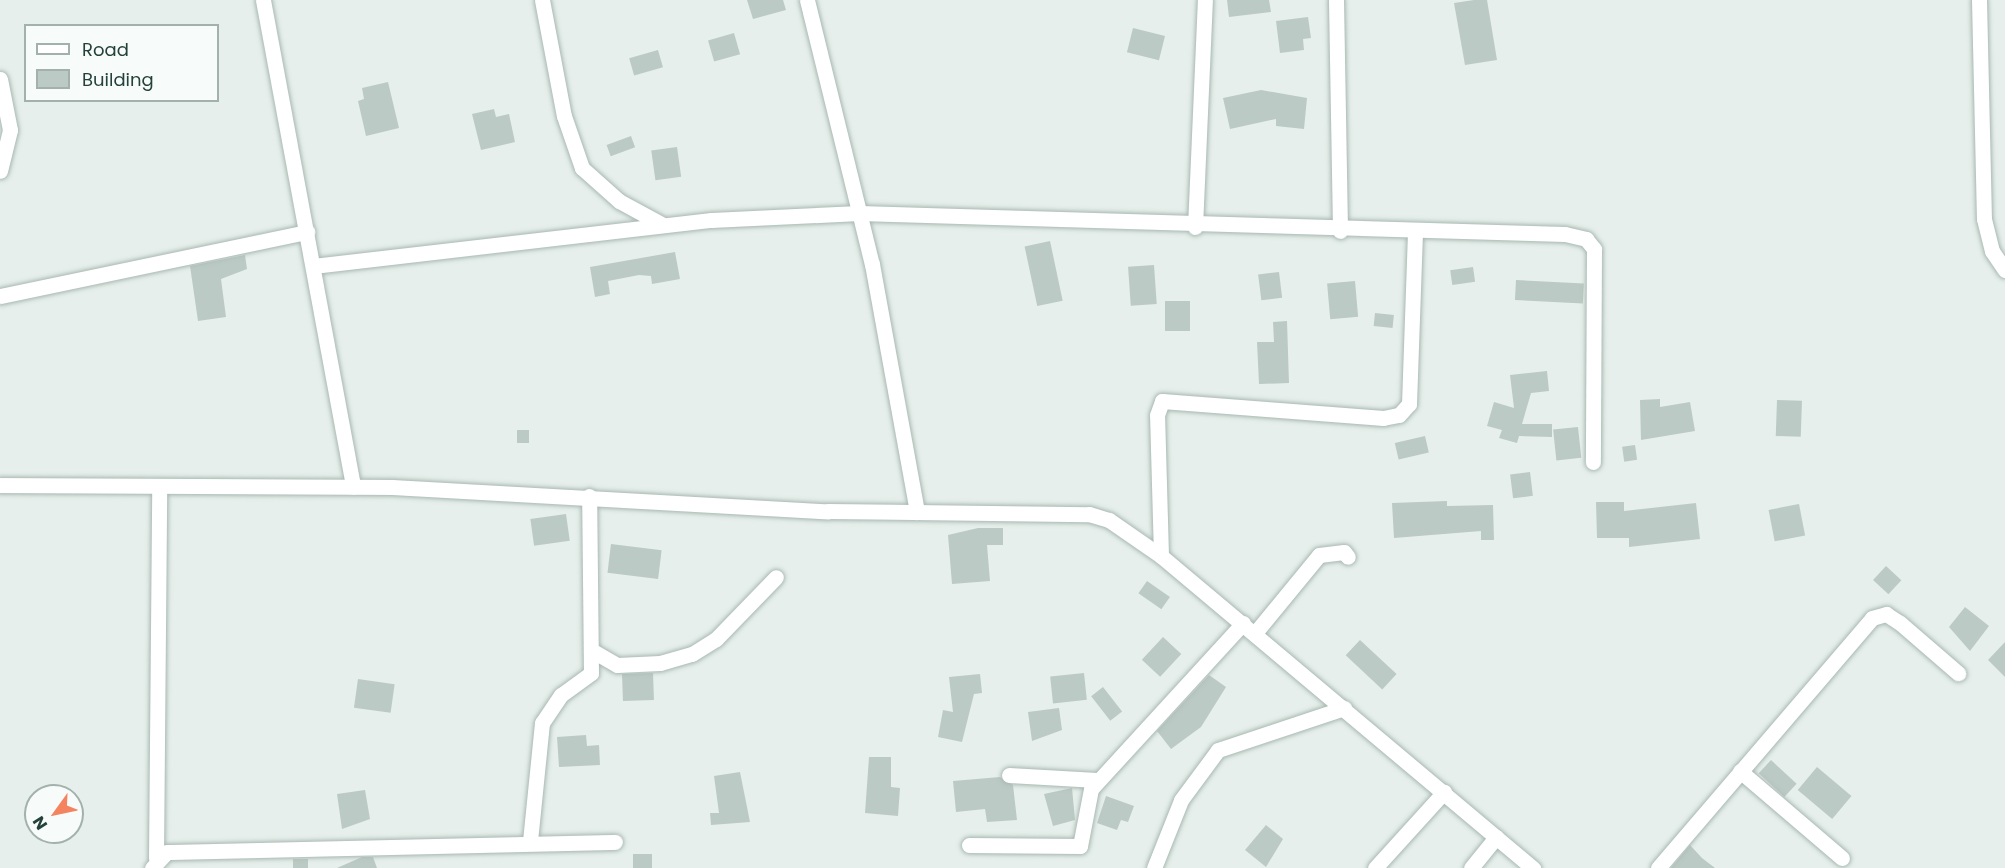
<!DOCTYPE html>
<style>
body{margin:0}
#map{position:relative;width:2005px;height:868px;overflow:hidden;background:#e6efeb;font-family:Poppins,sans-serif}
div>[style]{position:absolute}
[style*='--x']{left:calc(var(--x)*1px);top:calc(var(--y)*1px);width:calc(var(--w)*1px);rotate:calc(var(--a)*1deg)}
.building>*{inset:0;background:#bbcac4;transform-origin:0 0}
.roads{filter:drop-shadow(0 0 2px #a8b8b2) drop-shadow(0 0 2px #a8b8b2)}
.minor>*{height:15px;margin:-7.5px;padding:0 7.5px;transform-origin:7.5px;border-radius:7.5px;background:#fff}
span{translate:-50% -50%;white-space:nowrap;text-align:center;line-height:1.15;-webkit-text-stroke:4.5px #f7fbf9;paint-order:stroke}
.legend{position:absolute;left:24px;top:24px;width:195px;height:78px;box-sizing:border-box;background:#f7fbf9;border:2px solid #a3b1ad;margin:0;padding:8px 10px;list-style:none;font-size:18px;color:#24423a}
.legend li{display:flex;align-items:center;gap:12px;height:30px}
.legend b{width:30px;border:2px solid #a3b1ad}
.north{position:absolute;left:24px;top:784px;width:60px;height:60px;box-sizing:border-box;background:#f7fbf9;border:2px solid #a3b1ad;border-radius:50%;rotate:237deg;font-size:16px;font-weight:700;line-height:24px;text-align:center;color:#24423a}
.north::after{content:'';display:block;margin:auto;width:21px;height:27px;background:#f4845f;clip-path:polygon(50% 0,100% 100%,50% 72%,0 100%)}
</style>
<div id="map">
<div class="building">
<div style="clip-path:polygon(747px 0,783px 0,786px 10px,753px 19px)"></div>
<div style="clip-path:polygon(1227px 0,1269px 0,1271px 12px,1229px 17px)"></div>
<div style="clip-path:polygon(1474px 0,1487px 0,1497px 60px,1465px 65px,1454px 3px)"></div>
<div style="clip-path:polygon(1308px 17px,1311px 38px,1303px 39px,1304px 50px,1280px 53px,1276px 21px)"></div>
<div style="left:1133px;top:28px;width:33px;height:25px;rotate:14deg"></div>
<div style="left:734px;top:33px;width:22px;height:27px;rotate:74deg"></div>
<div style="left:658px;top:50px;width:18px;height:30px;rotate:74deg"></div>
<div style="clip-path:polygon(388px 82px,399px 128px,366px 136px,358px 101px,364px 99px,362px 88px)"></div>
<div style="clip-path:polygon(1261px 90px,1307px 98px,1304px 129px,1276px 126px,1276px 119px,1230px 129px,1223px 98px)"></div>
<div style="clip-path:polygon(494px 109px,496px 117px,509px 114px,515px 142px,481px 150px,472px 114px)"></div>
<div style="left:631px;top:136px;width:12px;height:26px;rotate:70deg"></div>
<div style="left:677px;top:147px;width:30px;height:26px;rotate:82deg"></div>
<div style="left:1050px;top:241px;width:61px;height:26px;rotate:78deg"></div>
<div style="clip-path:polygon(675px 252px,680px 279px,652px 284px,651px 276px,639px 275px,608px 281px,610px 294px,595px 297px,590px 267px)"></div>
<div style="clip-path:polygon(245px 255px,247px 269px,221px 279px,226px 317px,198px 321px,190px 266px)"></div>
<div style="left:1154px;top:265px;width:39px;height:26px;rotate:86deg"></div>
<div style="left:1473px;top:267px;width:15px;height:23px;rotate:82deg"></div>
<div style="left:1279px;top:272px;width:26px;height:21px;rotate:83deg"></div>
<div style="left:1516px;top:280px;width:68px;height:20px;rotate:3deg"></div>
<div style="left:1355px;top:281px;width:36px;height:28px;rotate:85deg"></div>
<div style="left:1165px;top:301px;width:25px;height:30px"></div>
<div style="left:1375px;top:313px;width:19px;height:13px;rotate:6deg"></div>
<div style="clip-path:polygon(1287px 321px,1289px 383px,1259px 384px,1257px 342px,1274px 342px,1273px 322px)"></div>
<div style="clip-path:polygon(1547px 371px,1549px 391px,1531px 393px,1522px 424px,1552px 424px,1552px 437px,1519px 436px,1517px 443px,1499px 438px,1502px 430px,1487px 426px,1494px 402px,1514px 408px,1510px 375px)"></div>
<div style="clip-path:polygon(1660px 399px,1660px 407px,1690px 402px,1695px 431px,1641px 440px,1640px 400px)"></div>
<div style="left:1777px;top:400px;width:25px;height:36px;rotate:2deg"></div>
<div style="left:1578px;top:427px;width:31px;height:25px;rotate:84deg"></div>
<div style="left:517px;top:430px;width:12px;height:13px"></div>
<div style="left:1425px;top:436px;width:17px;height:31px;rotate:77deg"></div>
<div style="left:1635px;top:445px;width:15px;height:13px;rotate:82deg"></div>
<div style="left:1530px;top:472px;width:24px;height:20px;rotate:83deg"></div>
<div style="clip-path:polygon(1447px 501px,1447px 506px,1493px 505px,1494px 540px,1481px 540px,1481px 531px,1394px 538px,1392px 503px)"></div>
<div style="clip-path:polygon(1596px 502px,1624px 502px,1624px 511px,1696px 503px,1700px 539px,1629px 547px,1629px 538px,1597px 538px)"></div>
<div style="left:1799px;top:504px;width:32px;height:31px;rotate:79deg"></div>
<div style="left:566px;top:514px;width:27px;height:36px;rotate:82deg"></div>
<div style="clip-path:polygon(978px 528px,1003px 528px,1003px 545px,987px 545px,990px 581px,952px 584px,948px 535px)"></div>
<div style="left:611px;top:544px;width:51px;height:29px;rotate:7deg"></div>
<div style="left:1886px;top:566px;width:21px;height:19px;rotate:43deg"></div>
<div style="left:1147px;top:581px;width:28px;height:15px;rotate:35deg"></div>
<div style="clip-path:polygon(1965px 607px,1989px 626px,1970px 651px,1949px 627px)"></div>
<div style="left:1163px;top:637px;width:25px;height:31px;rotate:43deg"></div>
<div style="left:1360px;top:640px;width:50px;height:21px;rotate:43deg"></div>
<div style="clip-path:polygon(2005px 642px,2005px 677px,1988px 660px)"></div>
<div style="left:653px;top:673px;width:27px;height:31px;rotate:88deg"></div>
<div style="left:1084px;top:673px;width:27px;height:34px;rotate:84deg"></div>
<div style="clip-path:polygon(980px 674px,982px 693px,974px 694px,962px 742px,938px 737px,943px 710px,953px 712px,949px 677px)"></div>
<div style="clip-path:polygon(1209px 675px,1226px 687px,1201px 727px,1171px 749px,1157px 731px)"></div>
<div style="left:358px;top:679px;width:37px;height:29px;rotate:8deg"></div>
<div style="left:1103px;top:687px;width:31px;height:15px;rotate:52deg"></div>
<div style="clip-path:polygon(1059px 708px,1062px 730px,1032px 741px,1028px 712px)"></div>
<div style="clip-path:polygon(586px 735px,587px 746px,599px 745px,600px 765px,559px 767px,557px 737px)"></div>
<div style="clip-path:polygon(869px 757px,891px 757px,891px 787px,900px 788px,898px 816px,865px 813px)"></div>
<div style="left:1771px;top:760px;width:35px;height:18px;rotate:43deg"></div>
<div style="left:1817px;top:767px;width:45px;height:30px;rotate:40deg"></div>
<div style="clip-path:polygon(740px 772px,750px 822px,711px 825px,710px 813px,719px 813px,714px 776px)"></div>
<div style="clip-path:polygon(1000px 777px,1013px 785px,1017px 820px,987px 822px,985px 809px,956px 812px,953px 781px)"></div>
<div style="clip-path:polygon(1072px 788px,1075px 820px,1053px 826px,1044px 794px)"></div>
<div style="clip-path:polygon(365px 790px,370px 819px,342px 829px,337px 794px)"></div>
<div style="clip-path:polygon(1106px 796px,1134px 806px,1128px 822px,1121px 820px,1117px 830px,1097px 823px)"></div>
<div style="clip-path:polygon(1266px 825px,1283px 839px,1266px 867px,1245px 850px)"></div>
<div style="clip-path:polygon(1690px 845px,1702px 858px,1715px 868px,1671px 868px)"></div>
<div style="left:633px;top:854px;width:19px;height:14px"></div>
<div style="clip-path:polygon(362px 857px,373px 857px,377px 868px,337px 868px)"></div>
<div style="left:293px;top:859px;width:15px;height:9px"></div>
</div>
<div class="roads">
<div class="minor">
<div style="--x:263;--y:0;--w:495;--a:79.5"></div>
<div style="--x:542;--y:0;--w:118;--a:79.3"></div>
<div style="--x:564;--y:116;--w:55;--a:70.9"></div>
<div style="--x:582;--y:168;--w:50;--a:41.7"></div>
<div style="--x:619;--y:201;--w:50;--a:28.6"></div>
<div style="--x:807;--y:0;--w:272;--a:76.2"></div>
<div style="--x:872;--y:264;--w:252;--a:79.7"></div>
<div style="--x:1336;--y:0;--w:231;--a:89"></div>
<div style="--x:1979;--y:0;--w:219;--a:88.7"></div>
<div style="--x:1984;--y:219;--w:33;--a:76"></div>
<div style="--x:1992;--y:251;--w:23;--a:56"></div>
<div style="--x:0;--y:79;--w:52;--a:78.9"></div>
<div style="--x:10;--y:130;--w:42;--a:103.7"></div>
<div style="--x:1195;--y:227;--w:227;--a:-87.5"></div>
<div style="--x:313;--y:266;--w:401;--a:-6.6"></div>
<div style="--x:711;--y:220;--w:148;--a:-2.7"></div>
<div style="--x:859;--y:213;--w:706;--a:1.7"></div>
<div style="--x:1565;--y:234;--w:22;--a:13"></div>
<div style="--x:1586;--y:239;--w:13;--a:51"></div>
<div style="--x:1594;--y:249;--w:213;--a:90.3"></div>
<div style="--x:0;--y:296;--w:314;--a:-11.8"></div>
<div style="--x:0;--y:485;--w:392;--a:0.3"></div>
<div style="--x:392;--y:487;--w:437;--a:3.2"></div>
<div style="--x:828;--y:511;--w:261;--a:0.7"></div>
<div style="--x:1089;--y:514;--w:21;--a:17"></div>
<div style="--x:1109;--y:520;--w:63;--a:34.7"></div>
<div style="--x:1161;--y:556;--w:486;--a:40"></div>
<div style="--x:1161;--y:556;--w:141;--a:-91.6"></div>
<div style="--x:1157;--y:415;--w:15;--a:-70"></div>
<div style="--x:1162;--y:401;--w:222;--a:4.4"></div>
<div style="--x:1383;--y:418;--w:16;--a:-11"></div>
<div style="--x:1399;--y:415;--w:15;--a:-48"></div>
<div style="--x:1409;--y:404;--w:172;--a:-88"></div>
<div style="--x:1255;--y:633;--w:101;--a:-50.6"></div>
<div style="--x:1319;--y:555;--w:25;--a:-7"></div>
<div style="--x:1344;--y:552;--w:6;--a:51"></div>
<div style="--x:591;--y:650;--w:30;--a:30"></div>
<div style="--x:617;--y:665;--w:43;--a:-2.7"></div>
<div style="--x:660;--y:663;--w:33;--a:-16"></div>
<div style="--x:692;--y:654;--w:28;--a:-32"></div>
<div style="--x:716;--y:639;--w:86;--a:-45.9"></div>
<div style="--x:1740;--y:771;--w:134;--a:40.5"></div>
<div style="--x:1009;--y:775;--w:88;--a:3.3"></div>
<div style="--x:530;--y:841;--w:119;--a:-84.2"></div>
<div style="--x:542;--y:723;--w:34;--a:-56"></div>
<div style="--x:561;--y:695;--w:37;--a:-36"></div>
<div style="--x:591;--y:673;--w:177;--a:-90.6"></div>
<div style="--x:969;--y:845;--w:111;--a:0.5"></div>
<div style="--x:1080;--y:846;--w:58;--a:-79.1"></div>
<div style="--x:1091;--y:789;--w:225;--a:-47.5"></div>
<div style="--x:156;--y:858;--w:369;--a:-89.5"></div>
<div style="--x:152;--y:868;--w:22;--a:-47"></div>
<div style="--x:167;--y:852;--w:448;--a:-1.3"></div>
<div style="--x:1154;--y:868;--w:73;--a:-68.3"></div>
<div style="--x:1181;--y:800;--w:62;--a:-53.5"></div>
<div style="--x:1218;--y:750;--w:133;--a:-18.4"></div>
<div style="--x:1375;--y:868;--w:103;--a:-47.8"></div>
<div style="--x:1471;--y:868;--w:40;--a:-51"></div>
<div style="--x:1658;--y:868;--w:329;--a:-49.4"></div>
<div style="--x:1872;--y:618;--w:15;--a:-16"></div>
<div style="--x:1886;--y:614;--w:17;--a:33"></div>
<div style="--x:1900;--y:623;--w:77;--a:40.8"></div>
</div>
</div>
<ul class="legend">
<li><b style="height:8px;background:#fff"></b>Road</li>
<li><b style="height:16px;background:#bbcac4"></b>Building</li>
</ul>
<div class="north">N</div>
</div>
